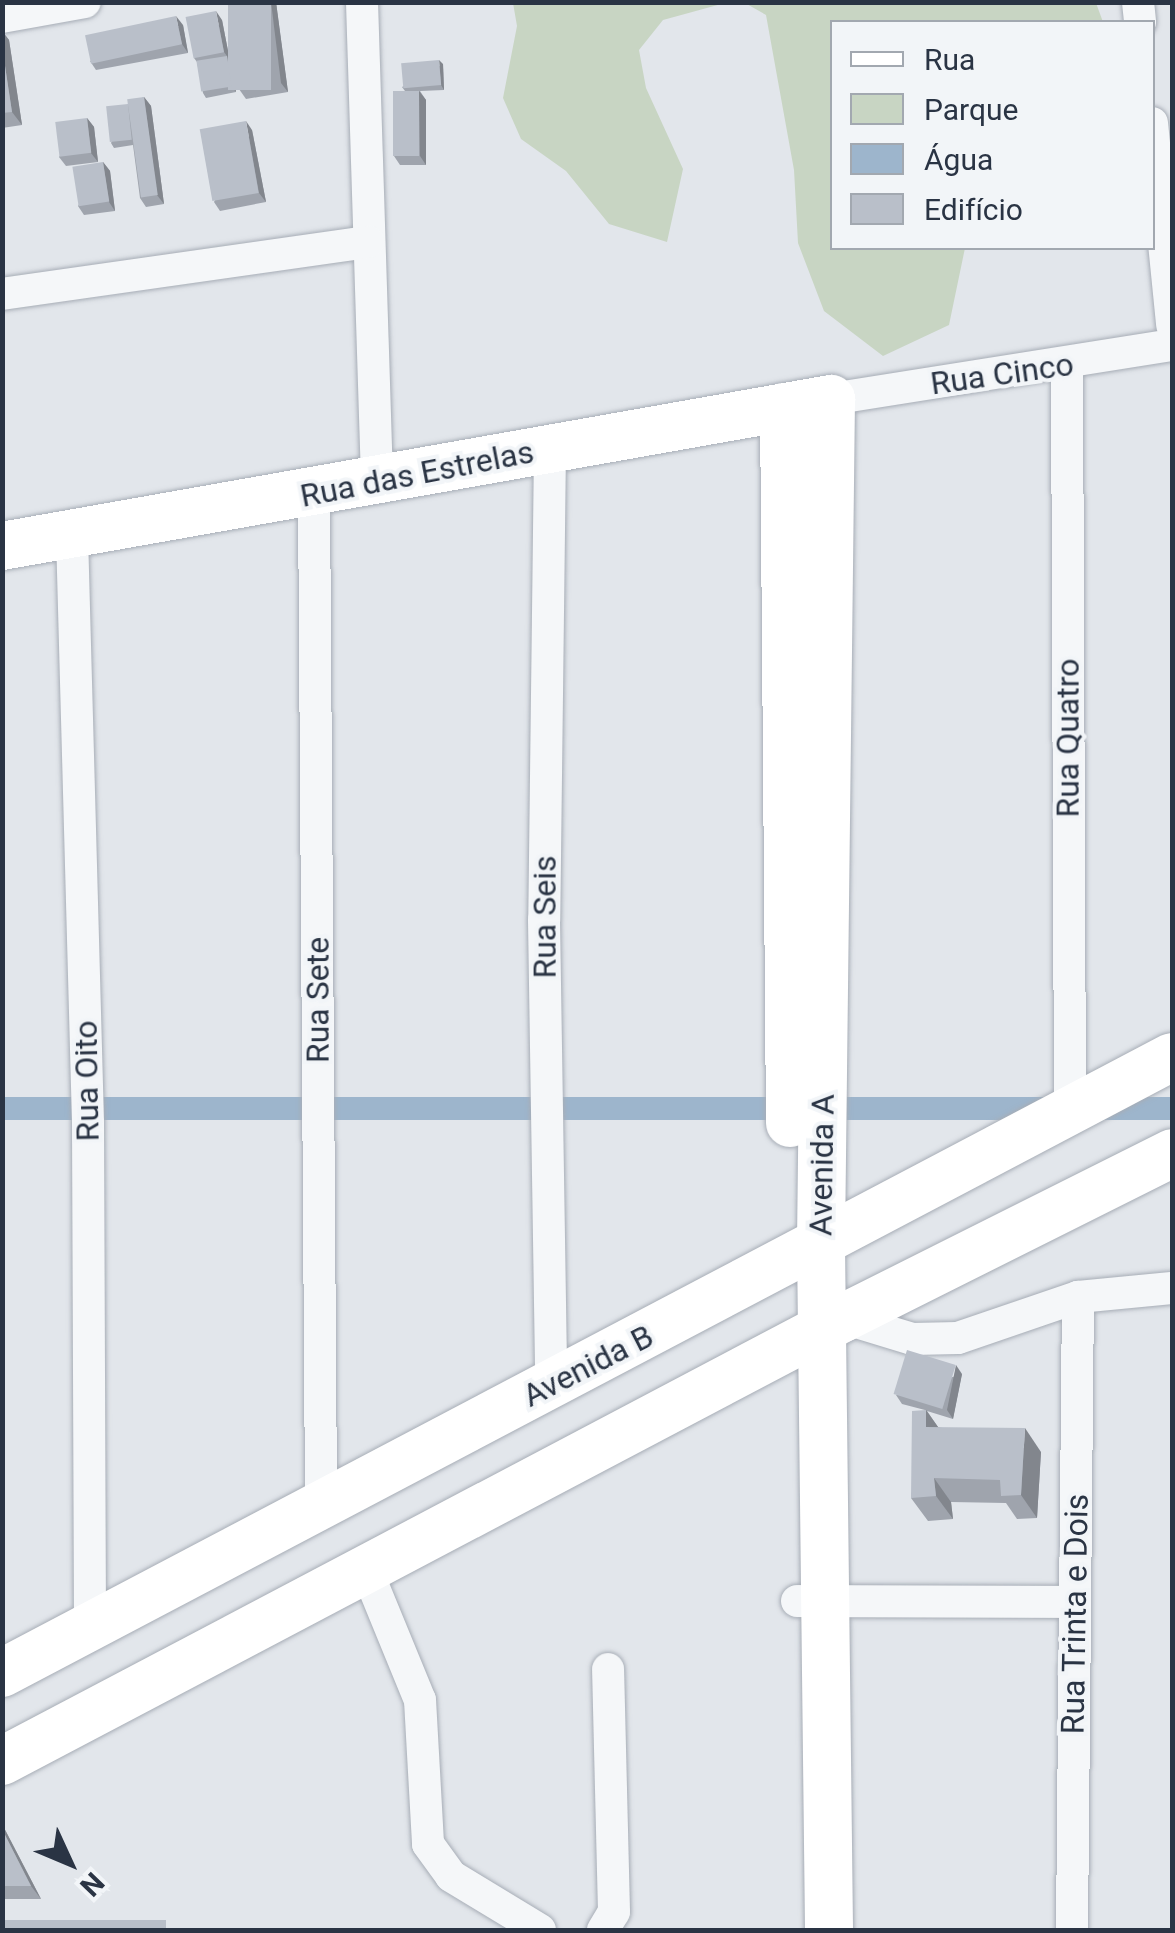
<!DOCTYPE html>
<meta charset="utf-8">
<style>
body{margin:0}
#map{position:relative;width:1175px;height:1933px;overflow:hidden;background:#e2e6eb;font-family:Roboto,sans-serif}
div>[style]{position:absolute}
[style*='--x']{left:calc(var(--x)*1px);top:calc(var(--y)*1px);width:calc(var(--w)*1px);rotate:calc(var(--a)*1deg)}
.green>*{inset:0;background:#c8d5c3}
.water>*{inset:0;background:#9db5cc;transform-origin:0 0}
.roads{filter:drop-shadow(0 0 2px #a7adb6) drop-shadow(0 0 2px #a7adb6)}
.street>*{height:32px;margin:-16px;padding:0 16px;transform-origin:16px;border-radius:16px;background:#f5f7f9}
.secondary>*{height:48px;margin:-24px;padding:0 24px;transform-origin:24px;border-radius:24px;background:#fff}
.wall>*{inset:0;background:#9fa4ad}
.shaded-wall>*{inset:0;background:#82868d}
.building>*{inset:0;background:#b9bfc9;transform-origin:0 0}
span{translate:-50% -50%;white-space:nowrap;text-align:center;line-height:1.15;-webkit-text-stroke:8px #f2f5f8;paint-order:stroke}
.street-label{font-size:32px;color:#2a3444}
.frame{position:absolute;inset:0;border:5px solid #2a3444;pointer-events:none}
.legend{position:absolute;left:830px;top:20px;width:325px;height:230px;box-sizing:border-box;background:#f2f5f8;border:2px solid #a2a8b0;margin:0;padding:12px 18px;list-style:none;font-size:30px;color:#2a3444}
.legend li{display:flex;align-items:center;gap:20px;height:50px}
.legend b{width:50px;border:2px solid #a2a8b0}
.north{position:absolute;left:20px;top:1813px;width:100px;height:100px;-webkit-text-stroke:8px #f2f5f8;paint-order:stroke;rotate:134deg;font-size:28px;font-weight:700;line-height:40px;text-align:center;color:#2a3444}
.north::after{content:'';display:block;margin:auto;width:35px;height:45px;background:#2a3444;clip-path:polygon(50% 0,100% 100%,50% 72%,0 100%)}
</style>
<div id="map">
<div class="green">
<div style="clip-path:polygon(513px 3px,725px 3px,663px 20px,639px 50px,646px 88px,683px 169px,667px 242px,609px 224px,566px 171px,521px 139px,503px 98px,517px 26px)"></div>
<div style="clip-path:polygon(745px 3px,1096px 3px,1103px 22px,832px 22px,832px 248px,965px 248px,949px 325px,883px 356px,824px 311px,798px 243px,794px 170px,766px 15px)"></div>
</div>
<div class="water">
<div style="left:1172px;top:1097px;width:23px;height:1321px;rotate:90deg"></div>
</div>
<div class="roads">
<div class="street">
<div style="--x:362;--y:2;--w:475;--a:88.2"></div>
<div style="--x:1138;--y:2;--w:20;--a:84"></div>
<div style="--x:2;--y:17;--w:84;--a:-10.2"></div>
<div style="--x:1152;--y:123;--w:203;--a:84.3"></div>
<div style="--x:2;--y:294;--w:370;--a:-8.1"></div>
<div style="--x:1067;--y:366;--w:743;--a:89.77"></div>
<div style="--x:831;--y:399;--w:345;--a:-9"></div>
<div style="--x:550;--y:449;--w:471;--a:90.7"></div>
<div style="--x:544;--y:920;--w:465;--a:89.1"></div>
<div style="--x:314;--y:495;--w:1010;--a:89.6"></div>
<div style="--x:72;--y:535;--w:588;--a:88.44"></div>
<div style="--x:88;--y:1123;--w:504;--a:89.77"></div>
<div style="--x:843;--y:1318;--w:72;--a:16.9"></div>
<div style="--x:912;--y:1339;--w:46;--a:-1.2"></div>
<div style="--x:958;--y:1338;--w:127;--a:-18.9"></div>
<div style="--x:1078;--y:1297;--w:94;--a:-5.5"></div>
<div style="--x:367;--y:1571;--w:139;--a:67.7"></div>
<div style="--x:420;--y:1700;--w:144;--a:86.8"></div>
<div style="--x:428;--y:1844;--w:39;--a:54"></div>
<div style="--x:451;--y:1876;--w:104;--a:31.2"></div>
<div style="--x:797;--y:1601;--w:278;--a:0.2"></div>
<div style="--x:603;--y:1930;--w:21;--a:-59"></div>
<div style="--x:614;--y:1912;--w:243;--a:-91.4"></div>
<div style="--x:1072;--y:1930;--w:633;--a:-89.46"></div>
</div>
<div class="secondary">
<div style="--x:784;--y:407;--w:716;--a:89.52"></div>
<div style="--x:2;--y:546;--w:842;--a:-10.06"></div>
<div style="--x:831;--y:399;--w:846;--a:90.68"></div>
<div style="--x:821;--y:1245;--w:685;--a:89.33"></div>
<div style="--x:2;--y:1673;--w:1322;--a:-27.77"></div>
<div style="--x:2;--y:1761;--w:951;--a:-27.78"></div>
<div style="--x:843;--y:1318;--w:368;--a:-26.6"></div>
</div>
</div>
<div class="wall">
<div style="clip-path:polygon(228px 2px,276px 2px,288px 92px,246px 99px,239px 89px)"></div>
<div style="clip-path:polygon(222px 20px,236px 92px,206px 98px,203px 93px,197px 62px,194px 58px)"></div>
<div style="clip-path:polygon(183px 25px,188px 53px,96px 70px,90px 61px)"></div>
<div style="clip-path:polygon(2px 31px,9px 40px,22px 125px,2px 128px)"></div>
<div style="clip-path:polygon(443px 64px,444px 90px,420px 91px,426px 100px,426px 165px,400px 165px,394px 156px,405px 91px,402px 87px)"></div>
<div style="clip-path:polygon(144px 97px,151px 106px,164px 204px,146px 207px,140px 198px,133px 145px,114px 148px,111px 143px,128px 104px)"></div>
<div style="clip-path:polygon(87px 118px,94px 127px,98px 162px,66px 166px,59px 157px)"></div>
<div style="clip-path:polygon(252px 130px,266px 202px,220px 211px,214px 202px)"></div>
<div style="clip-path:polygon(103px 162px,110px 171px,115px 211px,84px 215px,78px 206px)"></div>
<div style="clip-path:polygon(962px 1374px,953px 1419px,927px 1411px,938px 1427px,1041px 1452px,1037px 1518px,1017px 1519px,1006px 1503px,951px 1502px,953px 1519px,928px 1521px,911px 1498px,925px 1410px,902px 1404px,896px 1395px)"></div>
<div style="clip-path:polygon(2px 1824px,41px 1899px,2px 1899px)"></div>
</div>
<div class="shaded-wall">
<div style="clip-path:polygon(271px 2px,276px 2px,288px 92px,281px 83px)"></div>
<div style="clip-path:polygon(216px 11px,222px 20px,236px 92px,232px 87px,227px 56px,224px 52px)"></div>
<div style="clip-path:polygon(176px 16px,183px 25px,188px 53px,182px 44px)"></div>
<div style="clip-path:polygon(2px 31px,9px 40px,22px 125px,12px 112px,2px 46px)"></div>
<div style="clip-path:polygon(439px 60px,443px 64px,444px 90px,441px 85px)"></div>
<div style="clip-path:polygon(419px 91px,426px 100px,426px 165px,420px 156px)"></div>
<div style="clip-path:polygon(144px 97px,151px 106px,164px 204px,157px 195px)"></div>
<div style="clip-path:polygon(87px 118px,94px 127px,98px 162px,91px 153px)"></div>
<div style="clip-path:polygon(246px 121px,252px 130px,266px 202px,259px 193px)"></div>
<div style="clip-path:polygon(103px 162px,110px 171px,115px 211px,109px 202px)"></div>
<div style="clip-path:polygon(956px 1365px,962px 1374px,953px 1419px,947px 1410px)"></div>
<div style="clip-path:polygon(926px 1410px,943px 1434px,926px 1427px)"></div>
<div style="clip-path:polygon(1025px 1428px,1041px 1452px,1037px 1518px,1021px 1495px)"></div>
<div style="clip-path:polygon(934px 1478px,951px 1502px,953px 1519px,936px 1496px)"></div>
<div style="clip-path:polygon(2px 1824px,41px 1899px,31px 1886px,2px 1829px)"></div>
</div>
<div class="building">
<div style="left:228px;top:2px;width:43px;height:88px"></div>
<div style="left:216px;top:11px;width:42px;height:31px;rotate:79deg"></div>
<div style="left:176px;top:16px;width:29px;height:93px;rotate:78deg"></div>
<div style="clip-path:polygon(2px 46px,12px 112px,2px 113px)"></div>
<div style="left:227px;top:56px;width:31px;height:31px;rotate:81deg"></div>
<div style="left:439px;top:60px;width:25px;height:38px;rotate:85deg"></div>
<div style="left:393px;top:91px;width:26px;height:65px"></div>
<div style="left:144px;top:97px;width:99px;height:17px;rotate:82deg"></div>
<div style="left:128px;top:104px;width:36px;height:22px;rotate:84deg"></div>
<div style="left:87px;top:118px;width:35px;height:32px;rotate:83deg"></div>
<div style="left:246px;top:121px;width:73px;height:47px;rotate:80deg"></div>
<div style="left:103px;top:162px;width:40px;height:31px;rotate:81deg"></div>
<div style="left:907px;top:1350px;width:51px;height:46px;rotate:17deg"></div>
<div style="clip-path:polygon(926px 1410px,926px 1427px,1025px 1428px,1021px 1495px,1001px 1496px,1000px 1480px,934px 1478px,936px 1496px,911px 1498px,912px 1411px)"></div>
<div style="clip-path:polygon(2px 1829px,31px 1886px,2px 1886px)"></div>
<div style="left:2px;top:1920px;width:164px;height:10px"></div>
</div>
<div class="street-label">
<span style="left:1002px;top:374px;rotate:-8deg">Rua Cinco</span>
<span style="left:417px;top:474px;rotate:-11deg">Rua das Estrelas</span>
<span style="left:1068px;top:738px;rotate:-90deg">Rua Quatro</span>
<span style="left:545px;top:917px;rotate:-90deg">Rua Seis</span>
<span style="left:318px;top:1000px;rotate:-90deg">Rua Sete</span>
<span style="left:87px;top:1081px;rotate:-91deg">Rua Oito</span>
<span style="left:822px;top:1165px;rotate:-89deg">Avenida A</span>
<span style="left:588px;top:1366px;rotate:-27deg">Avenida B</span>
<span style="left:1075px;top:1614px;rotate:-89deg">Rua Trinta e Dois</span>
</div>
<div class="frame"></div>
<ul class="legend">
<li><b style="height:12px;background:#fff"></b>Rua</li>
<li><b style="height:28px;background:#c8d5c3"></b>Parque</li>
<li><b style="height:28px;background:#9db5cc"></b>Água</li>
<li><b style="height:28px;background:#b9bfc9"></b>Edifício</li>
</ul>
<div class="north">N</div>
</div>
